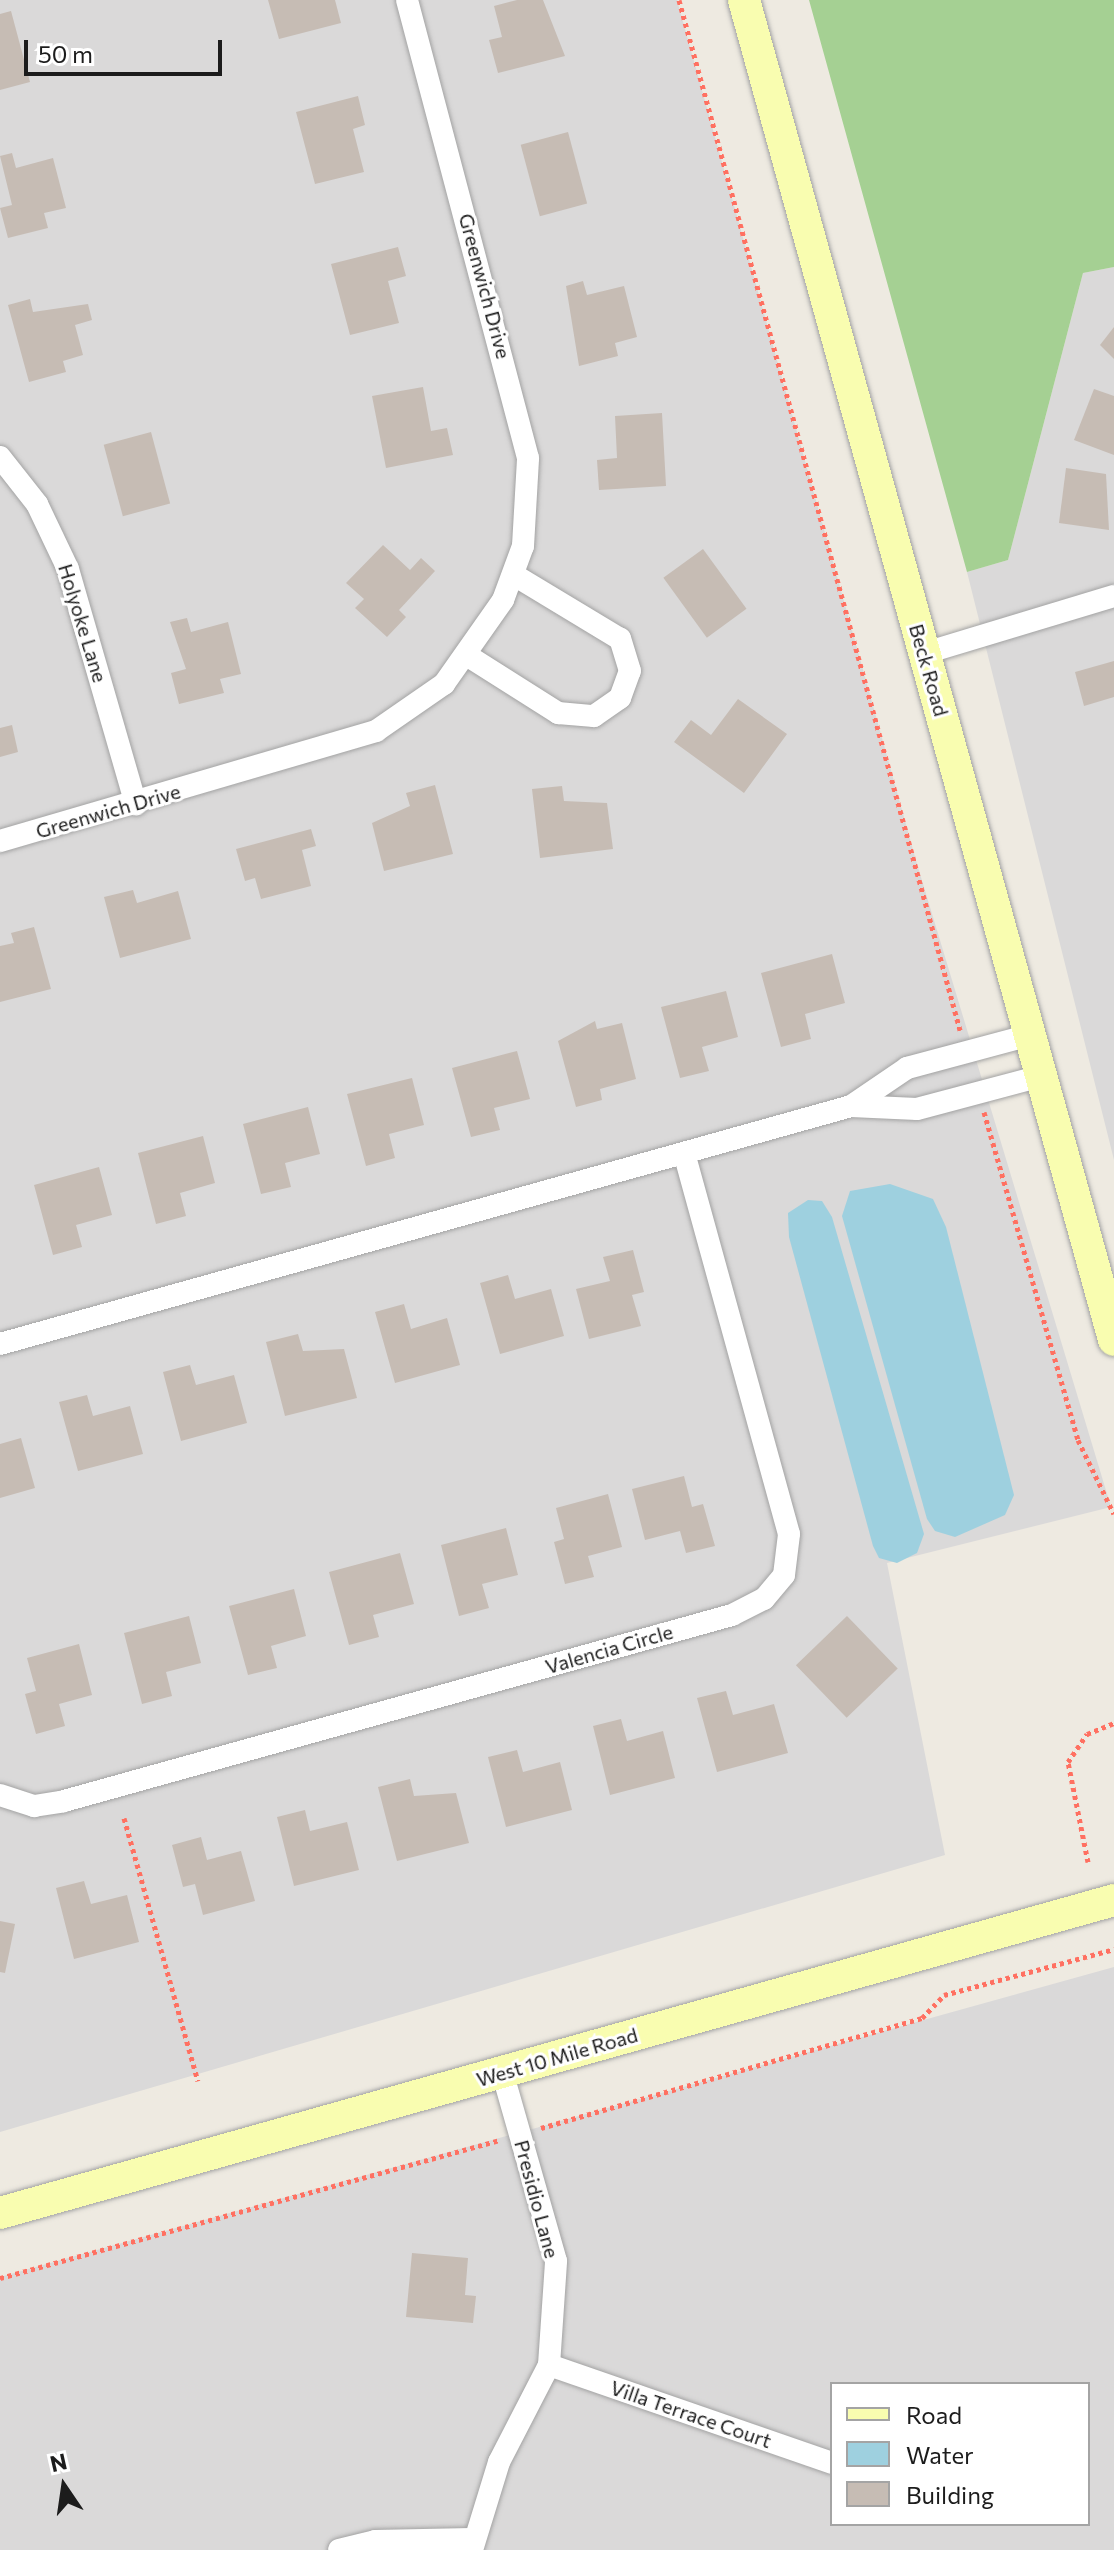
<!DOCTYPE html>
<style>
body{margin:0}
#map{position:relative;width:1114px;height:2550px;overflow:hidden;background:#eeeae1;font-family:Commissioner,sans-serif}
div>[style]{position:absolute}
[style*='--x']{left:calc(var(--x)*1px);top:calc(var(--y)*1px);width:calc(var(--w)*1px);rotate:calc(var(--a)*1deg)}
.residential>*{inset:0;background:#dad9d9}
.forest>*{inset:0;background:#a5d093}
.water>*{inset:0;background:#9ed0df}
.building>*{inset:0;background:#c6bcb4;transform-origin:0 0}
.path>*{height:5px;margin-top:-2.5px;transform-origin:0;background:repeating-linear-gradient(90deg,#ff7061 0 4px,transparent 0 8px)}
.roads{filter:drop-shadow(0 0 2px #a3a3a3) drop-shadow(0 0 2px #a3a3a3)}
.street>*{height:22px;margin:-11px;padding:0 11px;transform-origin:11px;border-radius:11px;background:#fff}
.secondary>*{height:32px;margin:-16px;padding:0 16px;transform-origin:16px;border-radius:16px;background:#f9fdb0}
span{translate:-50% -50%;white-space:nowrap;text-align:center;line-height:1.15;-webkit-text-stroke:6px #fff;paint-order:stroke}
.street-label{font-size:20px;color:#1c1c1c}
.legend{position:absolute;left:830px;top:2382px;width:260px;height:144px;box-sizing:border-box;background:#fff;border:2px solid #a4a4a4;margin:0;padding:10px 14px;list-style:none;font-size:24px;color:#1c1c1c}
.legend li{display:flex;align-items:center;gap:16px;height:40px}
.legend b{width:40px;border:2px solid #a4a4a4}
.north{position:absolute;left:24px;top:2446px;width:80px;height:80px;-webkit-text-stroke:6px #fff;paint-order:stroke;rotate:347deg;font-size:22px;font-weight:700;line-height:32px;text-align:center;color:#1c1c1c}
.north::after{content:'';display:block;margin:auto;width:28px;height:36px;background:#1c1c1c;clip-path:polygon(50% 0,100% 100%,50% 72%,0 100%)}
.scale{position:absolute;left:24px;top:40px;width:198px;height:36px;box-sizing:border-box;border:4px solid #1c1c1c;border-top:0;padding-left:10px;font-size:24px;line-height:28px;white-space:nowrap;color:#1c1c1c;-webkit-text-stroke:6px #fff;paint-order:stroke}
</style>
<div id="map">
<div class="residential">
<div style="clip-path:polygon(0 0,677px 0,917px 864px,1111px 1507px,887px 1563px,945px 1855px,0 2132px)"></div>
<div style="clip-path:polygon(1114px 267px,1114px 1160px,967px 572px,1008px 560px,1083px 273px)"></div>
<div style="clip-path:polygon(evenodd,1114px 1967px,1114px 2550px,0 2550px,0 2277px,1114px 1967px,832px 2384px,1088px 2384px,1088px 2524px,832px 2524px,832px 2384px)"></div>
</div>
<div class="forest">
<div style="clip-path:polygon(809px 0,1114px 0,1114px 267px,1083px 273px,1008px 560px,967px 572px)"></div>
</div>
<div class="water">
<div style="clip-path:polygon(890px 1184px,933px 1199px,946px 1227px,1014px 1495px,1005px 1515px,955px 1537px,935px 1531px,927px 1519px,842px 1216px,850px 1191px)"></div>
<div style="clip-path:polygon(808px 1200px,822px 1201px,832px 1217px,924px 1534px,917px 1553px,897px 1563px,879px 1558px,873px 1546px,789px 1237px,788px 1213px)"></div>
</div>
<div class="building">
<div style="clip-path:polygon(268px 0,335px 0,341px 23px,279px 39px)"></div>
<div style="clip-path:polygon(517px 0,543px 0,565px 56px,498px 73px,489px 40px,502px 37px,494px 6px)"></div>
<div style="clip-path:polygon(11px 11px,30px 82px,0 90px,0 14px)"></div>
<div style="clip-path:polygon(358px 96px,365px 125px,353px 129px,364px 172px,315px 184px,296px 112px)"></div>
<div style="left:568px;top:132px;width:74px;height:49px;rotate:75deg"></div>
<div style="clip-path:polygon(12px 153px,16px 168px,53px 158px,66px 208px,44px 213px,48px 228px,8px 238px,0 208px,12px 205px,0 156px)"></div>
<div style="clip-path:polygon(398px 247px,406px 276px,388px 281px,399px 323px,350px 335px,331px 264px)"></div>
<div style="clip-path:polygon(583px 281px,587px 295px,624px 286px,637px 337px,615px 343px,618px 356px,579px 366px,566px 286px)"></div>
<div style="clip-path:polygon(30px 299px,33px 312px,88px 304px,92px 320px,75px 325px,83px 355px,63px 361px,66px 372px,29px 382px,8px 305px)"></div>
<div style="clip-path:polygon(1114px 327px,1114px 359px,1100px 345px)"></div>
<div style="clip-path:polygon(423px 387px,431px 431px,447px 428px,453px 455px,386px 468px,372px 396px)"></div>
<div style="clip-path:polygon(1094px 389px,1114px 396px,1114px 455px,1074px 440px)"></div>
<div style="clip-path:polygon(662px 413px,666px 486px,599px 490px,597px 460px,617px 458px,615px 416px)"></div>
<div style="left:151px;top:432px;width:74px;height:49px;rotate:75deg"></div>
<div style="clip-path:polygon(1066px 468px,1106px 474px,1109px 530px,1059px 523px)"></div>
<div style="clip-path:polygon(383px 545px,410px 570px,421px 558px,435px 571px,399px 610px,406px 617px,387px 637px,355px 608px,364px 599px,346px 583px)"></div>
<div style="left:703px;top:549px;width:74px;height:49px;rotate:54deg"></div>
<div style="clip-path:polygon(187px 618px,191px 632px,228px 622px,241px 674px,220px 679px,224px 693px,179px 704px,171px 673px,186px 669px,170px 622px)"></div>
<div style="clip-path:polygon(1114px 661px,1114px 697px,1084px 706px,1075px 672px)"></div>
<div style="clip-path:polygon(738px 699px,787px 734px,744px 793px,674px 742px,691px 720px,711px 735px)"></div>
<div style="clip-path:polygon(12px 725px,18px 752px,0 757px,0 728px)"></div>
<div style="clip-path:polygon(435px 785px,453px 854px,384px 871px,372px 823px,410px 806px,406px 793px)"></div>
<div style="clip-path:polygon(562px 786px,564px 801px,607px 803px,613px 849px,540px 858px,532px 789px)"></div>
<div style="clip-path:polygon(311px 829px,316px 846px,302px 850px,311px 886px,261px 899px,255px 878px,245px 881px,236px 849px)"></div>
<div style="clip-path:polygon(133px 890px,137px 903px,178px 891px,191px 939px,120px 958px,104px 897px)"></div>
<div style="clip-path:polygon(34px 927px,51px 989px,0 1002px,0 946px,14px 943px,11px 933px)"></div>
<div style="clip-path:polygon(832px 954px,845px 1003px,805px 1014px,811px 1039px,781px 1047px,761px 973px)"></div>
<div style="clip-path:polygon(726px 991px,738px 1037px,702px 1047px,709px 1071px,680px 1078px,661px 1007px)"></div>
<div style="clip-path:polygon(595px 1021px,597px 1029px,622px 1023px,636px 1079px,600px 1089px,602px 1100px,576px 1107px,558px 1041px)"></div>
<div style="clip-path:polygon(517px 1051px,530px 1099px,494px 1108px,500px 1130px,471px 1137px,452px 1068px)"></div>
<div style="clip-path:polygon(412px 1078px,424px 1125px,389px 1134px,395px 1158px,366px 1166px,347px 1094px)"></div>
<div style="clip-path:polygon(308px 1107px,320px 1154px,285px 1163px,291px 1187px,261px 1194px,243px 1124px)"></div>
<div style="clip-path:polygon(203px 1136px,215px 1183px,180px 1193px,186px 1216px,156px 1224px,138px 1153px)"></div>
<div style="clip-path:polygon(99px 1167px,112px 1215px,76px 1225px,82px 1247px,53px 1255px,34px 1185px)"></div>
<div style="clip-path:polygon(633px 1250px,644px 1292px,632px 1295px,641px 1326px,589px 1339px,576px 1289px,610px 1281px,603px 1257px)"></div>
<div style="clip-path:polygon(508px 1275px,515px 1299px,551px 1289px,564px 1336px,500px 1354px,480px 1283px)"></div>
<div style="clip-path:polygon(404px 1304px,411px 1329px,447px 1318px,460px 1365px,395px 1383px,375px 1312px)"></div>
<div style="clip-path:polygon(298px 1334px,303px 1351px,344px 1349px,357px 1398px,285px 1416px,266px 1342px)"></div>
<div style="clip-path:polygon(190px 1365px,196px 1385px,234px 1375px,247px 1423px,181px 1441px,163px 1372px)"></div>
<div style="clip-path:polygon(87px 1395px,93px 1416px,130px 1406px,143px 1454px,78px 1471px,59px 1402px)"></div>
<div style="clip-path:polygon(21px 1438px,35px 1488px,0 1498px,0 1444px)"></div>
<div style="clip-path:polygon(684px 1476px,692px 1507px,703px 1504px,715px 1546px,686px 1553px,680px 1531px,645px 1540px,632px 1489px)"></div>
<div style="clip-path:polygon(608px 1494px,622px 1547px,588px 1556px,594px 1577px,565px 1584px,554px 1542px,564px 1539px,556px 1508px)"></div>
<div style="clip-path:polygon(506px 1528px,518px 1575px,482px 1584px,489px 1608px,459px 1616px,441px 1545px)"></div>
<div style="clip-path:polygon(400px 1553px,414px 1604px,373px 1615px,379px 1637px,349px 1645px,329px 1572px)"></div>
<div style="clip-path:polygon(294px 1589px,306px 1636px,271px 1646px,277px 1668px,248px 1675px,229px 1606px)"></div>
<div style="clip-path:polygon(189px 1616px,201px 1663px,166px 1672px,172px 1696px,142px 1704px,124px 1633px)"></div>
<div style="left:847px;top:1616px;width:73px;height:71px;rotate:46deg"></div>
<div style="clip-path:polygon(79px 1644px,92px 1695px,59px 1704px,65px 1726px,36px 1734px,25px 1694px,36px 1691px,27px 1658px)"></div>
<div style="clip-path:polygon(726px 1691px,733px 1715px,774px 1704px,788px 1753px,717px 1772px,697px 1698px)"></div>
<div style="clip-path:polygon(621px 1719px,627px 1741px,663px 1731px,675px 1778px,610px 1795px,593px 1726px)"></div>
<div style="clip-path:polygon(517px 1750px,523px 1772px,560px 1762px,572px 1810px,506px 1827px,488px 1757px)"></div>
<div style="clip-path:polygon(410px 1779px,414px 1796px,456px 1793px,469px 1843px,397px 1861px,378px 1787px)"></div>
<div style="clip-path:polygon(305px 1810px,310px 1831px,347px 1822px,359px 1870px,294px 1886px,277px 1817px)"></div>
<div style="clip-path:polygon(201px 1837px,207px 1860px,241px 1851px,255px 1901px,203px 1915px,195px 1884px,183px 1887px,172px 1845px)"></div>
<div style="clip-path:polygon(84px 1881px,91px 1904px,127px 1895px,139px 1942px,74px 1959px,56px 1888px)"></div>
<div style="clip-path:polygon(0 1921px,15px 1924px,5px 1973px,0 1972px)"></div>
<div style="clip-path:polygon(412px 2253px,468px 2258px,465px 2295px,476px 2296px,473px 2323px,406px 2317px)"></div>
</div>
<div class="path">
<div style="--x:679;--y:0;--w:1068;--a:74.74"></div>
<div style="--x:984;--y:1112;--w:341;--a:74"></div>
<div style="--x:1078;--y:1440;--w:82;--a:64.1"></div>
<div style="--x:124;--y:1818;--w:273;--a:74.3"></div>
<div style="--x:1088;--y:1862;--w:102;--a:-101.3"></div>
<div style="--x:1068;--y:1762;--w:34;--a:-56"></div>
<div style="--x:1087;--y:1734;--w:29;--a:-22"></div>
<div style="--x:541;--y:2128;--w:397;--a:-16.1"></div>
<div style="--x:922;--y:2018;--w:32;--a:-46"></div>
<div style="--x:944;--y:1995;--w:176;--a:-15.1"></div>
<div style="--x:0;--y:2278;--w:519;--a:-15.43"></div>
</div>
<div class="roads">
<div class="street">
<div style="--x:0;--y:457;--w:60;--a:51.8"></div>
<div style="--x:37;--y:504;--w:72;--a:64.5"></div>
<div style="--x:68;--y:569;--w:245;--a:73.9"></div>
<div style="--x:925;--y:653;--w:197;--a:-16.8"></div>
<div style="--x:468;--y:656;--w:107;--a:32.3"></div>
<div style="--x:558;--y:713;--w:36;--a:5"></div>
<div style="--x:594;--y:716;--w:32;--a:-35"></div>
<div style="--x:620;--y:698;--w:29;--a:-70"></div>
<div style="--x:630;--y:671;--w:34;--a:-107"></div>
<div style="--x:620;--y:639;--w:124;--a:-148.9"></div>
<div style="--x:0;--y:841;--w:392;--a:-16.3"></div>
<div style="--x:376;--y:731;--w:83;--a:-34.7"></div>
<div style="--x:444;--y:684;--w:103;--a:-54.9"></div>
<div style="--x:503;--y:600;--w:58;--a:-69.7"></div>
<div style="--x:523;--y:546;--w:88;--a:-86.7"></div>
<div style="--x:528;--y:458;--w:474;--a:-104.8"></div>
<div style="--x:851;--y:1106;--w:68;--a:-34.2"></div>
<div style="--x:907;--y:1068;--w:127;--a:-15"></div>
<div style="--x:0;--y:1344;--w:884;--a:-15.62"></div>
<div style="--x:851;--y:1106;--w:66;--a:2.6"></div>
<div style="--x:917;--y:1109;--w:128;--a:-14.9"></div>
<div style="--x:0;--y:1795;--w:36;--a:18"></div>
<div style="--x:34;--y:1806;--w:30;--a:-9"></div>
<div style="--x:64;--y:1801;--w:693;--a:-15.56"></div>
<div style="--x:732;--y:1615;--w:36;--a:-27"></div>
<div style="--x:764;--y:1599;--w:31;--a:-50"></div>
<div style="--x:784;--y:1575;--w:41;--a:-83"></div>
<div style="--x:789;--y:1534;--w:395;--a:-105.4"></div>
<div style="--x:549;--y:2365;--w:299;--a:19.1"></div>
<div style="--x:339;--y:2550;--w:37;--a:-14"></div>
<div style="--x:375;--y:2541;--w:96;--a:-1.2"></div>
<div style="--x:472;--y:2550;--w:92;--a:-72.9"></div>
<div style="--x:499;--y:2462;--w:109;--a:-62.7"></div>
<div style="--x:549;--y:2365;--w:104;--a:-86.1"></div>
<div style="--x:556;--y:2261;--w:197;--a:-105.9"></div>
</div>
<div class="secondary">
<div style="--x:744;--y:0;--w:1390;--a:74.56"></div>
<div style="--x:0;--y:2213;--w:1157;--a:-15.69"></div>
</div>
</div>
<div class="street-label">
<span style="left:485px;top:286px;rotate:75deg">Greenwich Drive</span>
<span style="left:83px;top:623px;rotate:73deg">Holyoke Lane</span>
<span style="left:929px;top:670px;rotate:74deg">Beck Road</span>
<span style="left:108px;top:811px;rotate:-16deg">Greenwich Drive</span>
<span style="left:609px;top:1649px;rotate:-16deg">Valencia Circle</span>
<span style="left:557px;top:2057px;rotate:-16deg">West 10 Mile Road</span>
<span style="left:537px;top:2199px;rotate:75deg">Presidio Lane</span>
<span style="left:691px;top:2414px;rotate:19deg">Villa Terrace Court</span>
</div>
<ul class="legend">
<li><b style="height:10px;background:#f9fdb0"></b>Road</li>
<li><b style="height:22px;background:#9ed0df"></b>Water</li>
<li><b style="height:22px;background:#c6bcb4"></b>Building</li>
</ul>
<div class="north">N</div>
<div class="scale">50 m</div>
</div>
